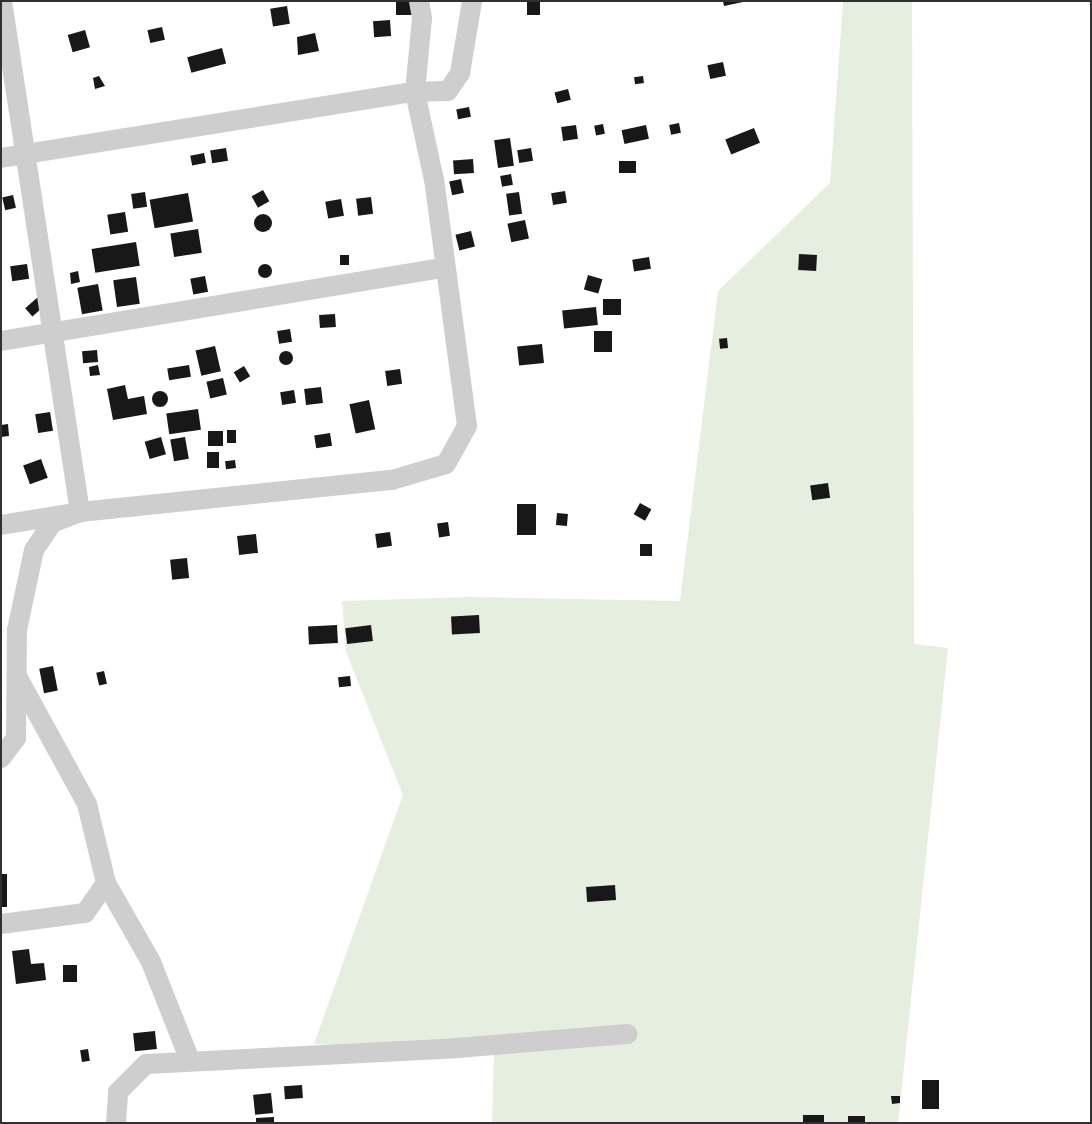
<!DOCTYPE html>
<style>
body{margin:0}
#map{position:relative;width:1092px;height:1124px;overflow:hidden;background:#fff;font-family:"Sofia Sans Condensed",sans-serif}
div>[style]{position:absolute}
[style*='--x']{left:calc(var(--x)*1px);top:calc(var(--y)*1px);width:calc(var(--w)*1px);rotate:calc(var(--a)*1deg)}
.green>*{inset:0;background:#e5eedf}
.building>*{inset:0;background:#181818;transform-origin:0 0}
.round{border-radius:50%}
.street>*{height:20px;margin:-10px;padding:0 10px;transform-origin:10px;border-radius:10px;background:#cecece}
span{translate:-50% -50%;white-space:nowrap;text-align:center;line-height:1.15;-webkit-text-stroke:5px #fff;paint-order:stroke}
.frame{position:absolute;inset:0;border:2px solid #313131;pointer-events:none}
</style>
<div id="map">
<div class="green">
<div style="clip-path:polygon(843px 1px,912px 1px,914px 644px,948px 648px,898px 1123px,492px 1123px,494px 1052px,314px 1044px,403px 795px,346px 652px,342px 601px,469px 597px,680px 601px,718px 291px,830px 183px)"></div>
</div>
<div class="building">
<div style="left:396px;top:1px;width:16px;height:14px"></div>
<div style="left:527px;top:1px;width:13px;height:14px"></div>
<div style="clip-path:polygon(723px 1px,743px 1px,743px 2px,724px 6px)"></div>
<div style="left:287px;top:6px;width:18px;height:17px;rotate:81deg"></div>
<div style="left:390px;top:20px;width:16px;height:17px;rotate:86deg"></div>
<div style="left:162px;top:27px;width:13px;height:15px;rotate:77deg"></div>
<div style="left:85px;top:30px;width:18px;height:18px;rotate:74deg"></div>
<div style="clip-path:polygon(315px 33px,319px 51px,298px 55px,297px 37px)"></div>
<div style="left:222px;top:48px;width:16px;height:36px;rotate:75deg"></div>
<div style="left:723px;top:62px;width:14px;height:16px;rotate:78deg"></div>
<div style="clip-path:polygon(99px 76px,105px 86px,95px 89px,93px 78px)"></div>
<div style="left:643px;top:76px;width:7px;height:9px;rotate:82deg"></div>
<div style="left:568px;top:89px;width:11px;height:14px;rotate:75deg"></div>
<div style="left:469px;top:107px;width:10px;height:13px;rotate:79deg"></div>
<div style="left:679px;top:123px;width:10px;height:10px;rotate:79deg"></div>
<div style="left:603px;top:124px;width:10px;height:9px;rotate:79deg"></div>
<div style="left:576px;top:125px;width:14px;height:15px;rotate:82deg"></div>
<div style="left:646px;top:125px;width:14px;height:25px;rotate:78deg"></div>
<div style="left:754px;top:128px;width:16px;height:31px;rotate:68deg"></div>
<div style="left:510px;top:138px;width:28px;height:16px;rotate:82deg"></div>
<div style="left:226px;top:148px;width:13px;height:16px;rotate:81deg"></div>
<div style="left:531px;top:148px;width:13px;height:14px;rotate:81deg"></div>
<div style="left:204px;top:153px;width:10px;height:14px;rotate:79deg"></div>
<div style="left:473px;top:159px;width:14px;height:20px;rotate:86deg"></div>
<div style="left:619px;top:161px;width:17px;height:12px"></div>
<div style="left:511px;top:174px;width:11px;height:11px;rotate:80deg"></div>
<div style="left:461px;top:179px;width:14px;height:12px;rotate:78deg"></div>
<div style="left:263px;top:190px;width:13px;height:13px;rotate:61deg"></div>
<div style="left:565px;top:191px;width:12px;height:14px;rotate:81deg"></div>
<div style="left:145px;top:192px;width:15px;height:14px;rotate:82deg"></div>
<div style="left:519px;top:192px;width:22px;height:13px;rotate:82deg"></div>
<div style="left:188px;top:193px;width:29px;height:39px;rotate:80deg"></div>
<div style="left:13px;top:195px;width:13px;height:11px;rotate:77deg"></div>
<div style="left:371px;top:197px;width:17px;height:15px;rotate:83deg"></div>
<div style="left:341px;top:199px;width:17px;height:16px;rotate:80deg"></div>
<div style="left:125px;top:212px;width:20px;height:18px;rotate:81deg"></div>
<div class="round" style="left:254px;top:214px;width:18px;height:18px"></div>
<div style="left:525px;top:220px;width:19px;height:18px;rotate:78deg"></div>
<div style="left:198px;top:229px;width:24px;height:28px;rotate:81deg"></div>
<div style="left:471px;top:231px;width:16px;height:16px;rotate:76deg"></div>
<div style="left:136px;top:242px;width:24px;height:45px;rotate:81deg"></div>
<div style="left:799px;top:254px;width:18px;height:16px;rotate:3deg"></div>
<div style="left:340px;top:255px;width:9px;height:10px"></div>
<div style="left:649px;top:257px;width:12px;height:17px;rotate:81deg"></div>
<div style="left:27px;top:264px;width:15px;height:17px;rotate:82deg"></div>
<div class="round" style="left:258px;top:264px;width:14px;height:14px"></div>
<div style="clip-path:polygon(78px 271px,80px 282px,71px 284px,70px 273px)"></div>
<div style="left:588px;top:275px;width:15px;height:15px;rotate:16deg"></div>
<div style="left:205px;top:276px;width:16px;height:15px;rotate:79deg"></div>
<div style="left:136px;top:277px;width:27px;height:23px;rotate:82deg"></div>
<div style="left:98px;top:284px;width:27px;height:21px;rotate:80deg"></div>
<div style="left:38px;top:297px;width:11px;height:17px;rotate:49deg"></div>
<div style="left:621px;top:299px;width:16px;height:18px;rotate:90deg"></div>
<div style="left:596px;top:307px;width:18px;height:34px;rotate:84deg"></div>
<div style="left:335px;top:314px;width:13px;height:16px;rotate:86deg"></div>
<div style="left:290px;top:329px;width:13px;height:13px;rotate:81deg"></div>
<div style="left:594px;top:331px;width:18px;height:21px"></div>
<div style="left:727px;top:338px;width:10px;height:8px;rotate:84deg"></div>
<div style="left:542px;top:344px;width:19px;height:25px;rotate:84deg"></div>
<div style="left:215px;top:346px;width:26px;height:20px;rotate:77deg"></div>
<div style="left:97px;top:350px;width:12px;height:15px;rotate:85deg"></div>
<div class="round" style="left:279px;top:351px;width:14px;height:14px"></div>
<div style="clip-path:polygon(98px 365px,100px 375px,90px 376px,89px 367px)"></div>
<div style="left:189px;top:365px;width:12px;height:22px;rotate:81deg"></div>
<div style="left:244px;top:366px;width:12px;height:12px;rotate:59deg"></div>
<div style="left:400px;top:369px;width:15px;height:15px;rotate:82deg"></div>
<div style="left:223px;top:378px;width:17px;height:17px;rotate:77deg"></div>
<div style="clip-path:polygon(125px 385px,128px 399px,144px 396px,147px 414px,113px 420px,107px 389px)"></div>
<div style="left:321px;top:387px;width:16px;height:17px;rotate:83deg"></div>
<div style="left:294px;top:390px;width:13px;height:14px;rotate:81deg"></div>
<div class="round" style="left:152px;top:391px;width:16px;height:16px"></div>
<div style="left:369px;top:400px;width:30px;height:20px;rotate:78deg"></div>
<div style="left:198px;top:409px;width:21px;height:32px;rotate:82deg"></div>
<div style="left:50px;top:412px;width:19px;height:15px;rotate:81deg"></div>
<div style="clip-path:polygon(8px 424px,9px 436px,1px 437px,1px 425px)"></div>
<div style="left:227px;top:430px;width:9px;height:13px"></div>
<div style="left:208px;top:431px;width:15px;height:15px"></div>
<div style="left:330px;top:433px;width:13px;height:16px;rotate:81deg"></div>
<div style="left:161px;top:437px;width:18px;height:17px;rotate:74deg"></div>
<div style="left:185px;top:437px;width:22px;height:15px;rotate:80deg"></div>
<div style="left:207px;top:452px;width:12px;height:16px"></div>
<div style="left:41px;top:459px;width:20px;height:19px;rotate:70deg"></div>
<div style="left:235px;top:460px;width:8px;height:10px;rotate:83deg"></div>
<div style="left:828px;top:483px;width:15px;height:18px;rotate:82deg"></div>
<div style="left:640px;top:503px;width:13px;height:13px;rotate:29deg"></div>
<div style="left:517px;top:504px;width:19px;height:31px"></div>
<div style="left:557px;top:513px;width:11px;height:12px;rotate:5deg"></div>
<div style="left:448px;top:522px;width:14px;height:11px;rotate:82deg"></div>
<div style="left:390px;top:532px;width:14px;height:15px;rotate:82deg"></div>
<div style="left:256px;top:534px;width:19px;height:19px;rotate:84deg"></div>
<div style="left:652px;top:544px;width:12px;height:12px;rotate:90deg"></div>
<div style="left:187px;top:558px;width:20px;height:17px;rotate:84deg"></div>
<div style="left:479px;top:615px;width:18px;height:28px;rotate:87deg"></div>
<div style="left:337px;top:625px;width:18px;height:29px;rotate:87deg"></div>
<div style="left:371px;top:625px;width:16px;height:26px;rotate:83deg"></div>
<div style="left:53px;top:666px;width:25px;height:14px;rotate:79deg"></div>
<div style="left:104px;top:671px;width:13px;height:8px;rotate:77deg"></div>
<div style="left:350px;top:676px;width:10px;height:12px;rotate:84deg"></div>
<div style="left:1px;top:874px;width:6px;height:33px"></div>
<div style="left:615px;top:885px;width:15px;height:29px;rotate:86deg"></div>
<div style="clip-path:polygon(29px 949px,31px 964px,44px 963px,46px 980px,16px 984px,12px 951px)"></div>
<div style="left:63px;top:965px;width:14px;height:17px"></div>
<div style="left:155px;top:1031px;width:18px;height:22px;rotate:84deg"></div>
<div style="left:88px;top:1049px;width:12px;height:8px;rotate:81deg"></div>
<div style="left:922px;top:1080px;width:17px;height:29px"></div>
<div style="left:302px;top:1085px;width:13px;height:18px;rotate:86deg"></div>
<div style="left:271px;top:1093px;width:20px;height:18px;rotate:84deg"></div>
<div style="clip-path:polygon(891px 1096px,900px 1096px,900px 1103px,892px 1104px)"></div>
<div style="left:803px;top:1115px;width:21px;height:8px"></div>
<div style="left:848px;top:1116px;width:17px;height:7px"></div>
<div style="clip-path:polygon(274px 1117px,274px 1123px,256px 1123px,256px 1118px)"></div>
</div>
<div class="street">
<div style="--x:1;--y:158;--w:419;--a:-9.1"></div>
<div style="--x:415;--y:92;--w:33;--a:-2"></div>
<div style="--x:448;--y:91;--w:22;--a:-56"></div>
<div style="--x:460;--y:73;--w:73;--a:-80.5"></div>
<div style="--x:1;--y:341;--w:449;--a:-9.4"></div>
<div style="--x:1;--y:525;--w:80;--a:-9.3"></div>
<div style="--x:80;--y:512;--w:314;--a:-5.9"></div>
<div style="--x:392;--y:480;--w:56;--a:-16.5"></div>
<div style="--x:446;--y:464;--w:43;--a:-61.1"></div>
<div style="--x:467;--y:426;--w:248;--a:-97.6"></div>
<div style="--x:434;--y:180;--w:90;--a:-102.2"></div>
<div style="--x:415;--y:92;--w:74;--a:-84.6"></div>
<div style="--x:422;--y:18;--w:17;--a:-100"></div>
<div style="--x:1;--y:758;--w:25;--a:-53"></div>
<div style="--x:16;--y:738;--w:108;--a:-89.5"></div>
<div style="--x:17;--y:630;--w:82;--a:-78"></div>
<div style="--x:34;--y:550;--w:32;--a:-56"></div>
<div style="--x:52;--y:523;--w:30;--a:-21"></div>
<div style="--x:80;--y:512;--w:517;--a:-98.68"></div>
<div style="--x:106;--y:883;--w:91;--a:60.3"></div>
<div style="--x:151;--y:962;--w:103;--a:68.4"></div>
<div style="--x:1;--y:924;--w:85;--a:-7.5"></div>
<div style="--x:85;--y:913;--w:37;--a:-55"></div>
<div style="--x:106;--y:883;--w:81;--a:-103.5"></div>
<div style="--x:87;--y:804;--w:146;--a:-118.7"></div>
<div style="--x:116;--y:1123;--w:31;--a:-86"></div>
<div style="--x:118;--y:1092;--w:40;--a:-45"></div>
<div style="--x:146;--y:1064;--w:311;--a:-2.9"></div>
<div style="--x:457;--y:1048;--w:171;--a:-4.7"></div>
</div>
<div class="frame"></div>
</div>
